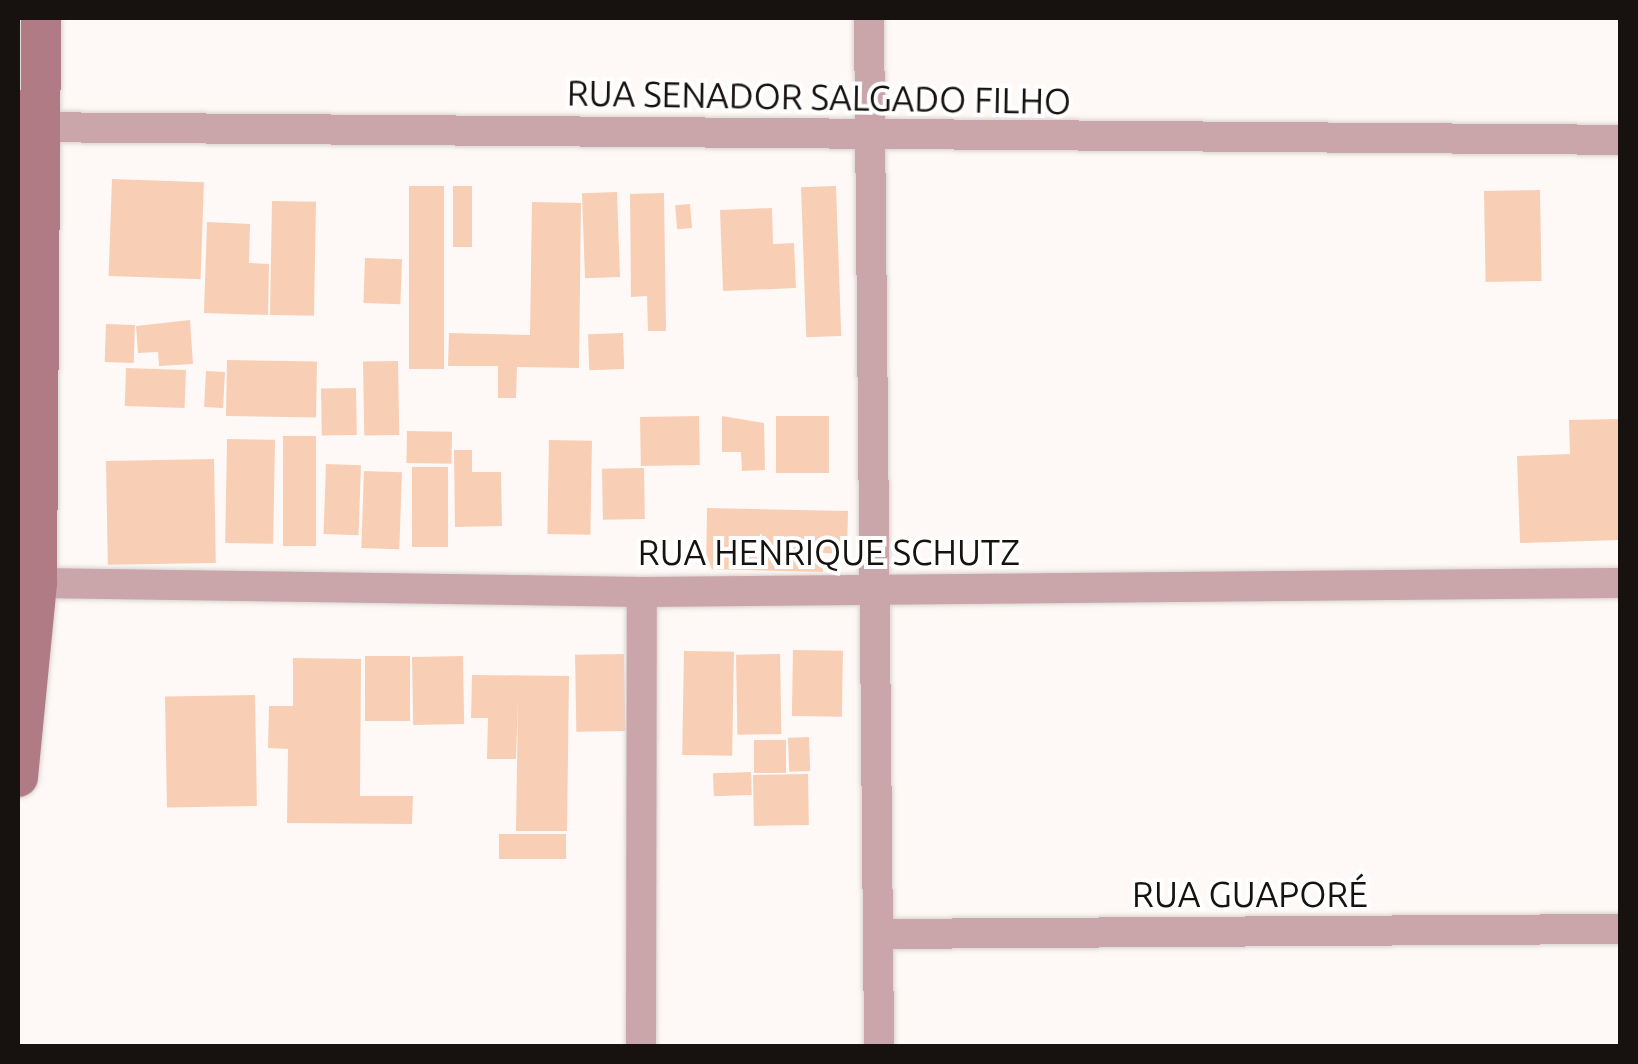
<!DOCTYPE html>
<meta charset="utf-8">
<style>
body{margin:0}
#map{position:relative;width:1638px;height:1064px;overflow:hidden;background:#fef9f6;font-family:Ubuntu,sans-serif}
div>[style]{position:absolute}
[style*='--x']{left:calc(var(--x)*1px);top:calc(var(--y)*1px);width:calc(var(--w)*1px);rotate:calc(var(--a)*1deg)}
.building>*{inset:0;background:#f8cfb5;transform-origin:0 0}
.roads{filter:drop-shadow(0 0 2px #d9d4d1) drop-shadow(0 0 2px #d9d4d1)}
.street>*{height:30px;margin:-15px;padding:0 15px;transform-origin:15px;border-radius:15px;background:#caa5aa}
.secondary>*{height:40px;margin:-20px;padding:0 20px;transform-origin:20px;border-radius:20px;background:#b07b84}
span{translate:-50% -50%;white-space:nowrap;text-align:center;line-height:1.15;-webkit-text-stroke:8px #fff;paint-order:stroke}
.street-label{font-size:35px;color:#171210}
.frame{position:absolute;inset:0;border:20px solid #171210;pointer-events:none}
</style>
<div id="map">
<div class="building">
<div style="left:112px;top:179px;width:92px;height:97px;rotate:2deg"></div>
<div style="left:409px;top:186px;width:35px;height:183px"></div>
<div style="left:453px;top:186px;width:19px;height:61px"></div>
<div style="left:836px;top:186px;width:150px;height:35px;rotate:88deg"></div>
<div style="left:1540px;top:190px;width:91px;height:56px;rotate:89deg"></div>
<div style="left:617px;top:192px;width:85px;height:35px;rotate:88deg"></div>
<div style="clip-path:polygon(664px 193px,666px 331px,648px 331px,647px 296px,631px 297px,630px 194px)"></div>
<div style="left:272px;top:201px;width:44px;height:114px;rotate:1deg"></div>
<div style="clip-path:polygon(532px 202px,581px 203px,579px 368px,517px 367px,516px 398px,498px 398px,498px 366px,448px 366px,449px 333px,530px 335px)"></div>
<div style="left:690px;top:204px;width:24px;height:15px;rotate:85deg"></div>
<div style="clip-path:polygon(772px 208px,773px 244px,794px 243px,796px 288px,723px 291px,720px 210px)"></div>
<div style="clip-path:polygon(207px 222px,250px 224px,249px 263px,269px 264px,268px 315px,204px 313px)"></div>
<div style="left:365px;top:258px;width:37px;height:45px;rotate:2deg"></div>
<div style="clip-path:polygon(190px 320px,193px 364px,159px 366px,158px 352px,138px 353px,136px 326px)"></div>
<div style="left:106px;top:324px;width:29px;height:38px;rotate:2deg"></div>
<div style="left:623px;top:333px;width:36px;height:35px;rotate:88deg"></div>
<div style="left:227px;top:360px;width:90px;height:56px;rotate:1deg"></div>
<div style="left:398px;top:361px;width:74px;height:35px;rotate:89deg"></div>
<div style="left:126px;top:368px;width:60px;height:38px;rotate:2deg"></div>
<div style="left:206px;top:371px;width:19px;height:36px;rotate:3deg"></div>
<div style="left:356px;top:388px;width:47px;height:35px;rotate:89deg"></div>
<div style="left:699px;top:416px;width:49px;height:59px;rotate:89deg"></div>
<div style="clip-path:polygon(722px 416px,764px 423px,765px 470px,742px 471px,741px 452px,722px 452px)"></div>
<div style="left:776px;top:416px;width:53px;height:57px"></div>
<div style="clip-path:polygon(1619px 419px,1620px 540px,1520px 543px,1517px 456px,1570px 454px,1569px 420px)"></div>
<div style="left:407px;top:431px;width:45px;height:32px;rotate:1deg"></div>
<div style="left:283px;top:436px;width:33px;height:110px"></div>
<div style="left:227px;top:439px;width:48px;height:104px;rotate:1deg"></div>
<div style="left:549px;top:440px;width:43px;height:94px;rotate:1deg"></div>
<div style="clip-path:polygon(454px 450px,472px 450px,472px 472px,501px 472px,502px 526px,455px 527px)"></div>
<div style="left:214px;top:459px;width:104px;height:108px;rotate:89deg"></div>
<div style="left:326px;top:464px;width:35px;height:70px;rotate:2deg"></div>
<div style="left:412px;top:467px;width:36px;height:80px"></div>
<div style="left:644px;top:468px;width:51px;height:42px;rotate:89deg"></div>
<div style="left:364px;top:471px;width:38px;height:77px;rotate:2deg"></div>
<div style="clip-path:polygon(707px 508px,848px 511px,847px 554px,823px 553px,823px 572px,706px 569px)"></div>
<div style="left:793px;top:650px;width:50px;height:66px;rotate:1deg"></div>
<div style="left:684px;top:651px;width:50px;height:104px;rotate:1deg"></div>
<div style="left:624px;top:654px;width:77px;height:49px;rotate:89deg"></div>
<div style="left:780px;top:654px;width:80px;height:44px;rotate:89deg"></div>
<div style="left:365px;top:656px;width:45px;height:65px"></div>
<div style="left:463px;top:656px;width:68px;height:51px;rotate:89deg"></div>
<div style="clip-path:polygon(293px 658px,361px 659px,360px 796px,413px 796px,412px 824px,287px 823px,288px 749px,268px 748px,269px 706px,293px 706px)"></div>
<div style="clip-path:polygon(472px 675px,569px 676px,567px 831px,516px 831px,518px 700px,516px 759px,487px 759px,488px 718px,471px 718px)"></div>
<div style="left:255px;top:695px;width:111px;height:90px;rotate:89deg"></div>
<div style="left:809px;top:737px;width:34px;height:21px;rotate:88deg"></div>
<div style="left:754px;top:740px;width:32px;height:33px"></div>
<div style="left:751px;top:772px;width:23px;height:38px;rotate:88deg"></div>
<div style="left:808px;top:774px;width:51px;height:55px;rotate:89deg"></div>
<div style="left:566px;top:834px;width:25px;height:67px;rotate:90deg"></div>
</div>
<div class="roads">
<div class="street">
<div style="--x:869;--y:18;--w:1028;--a:89.44"></div>
<div style="--x:18;--y:127;--w:1602;--a:0.46"></div>
<div style="--x:37;--y:583;--w:605;--a:0.85"></div>
<div style="--x:642;--y:592;--w:978;--a:-0.53"></div>
<div style="--x:880;--y:934;--w:740;--a:-0.39"></div>
<div style="--x:641;--y:1046;--w:454;--a:-89.9"></div>
</div>
<div class="secondary">
<div style="--x:18;--y:777;--w:195;--a:-84.4"></div>
<div style="--x:37;--y:583;--w:565;--a:-89.59"></div>
</div>
</div>
<div class="street-label">
<span style="left:819px;top:97px;rotate:1deg">RUA SENADOR SALGADO FILHO</span>
<span style="left:829px;top:552px">RUA HENRIQUE SCHUTZ</span>
<span style="left:1250px;top:894px">RUA GUAPORÉ</span>
</div>
<div class="frame"></div>
</div>
